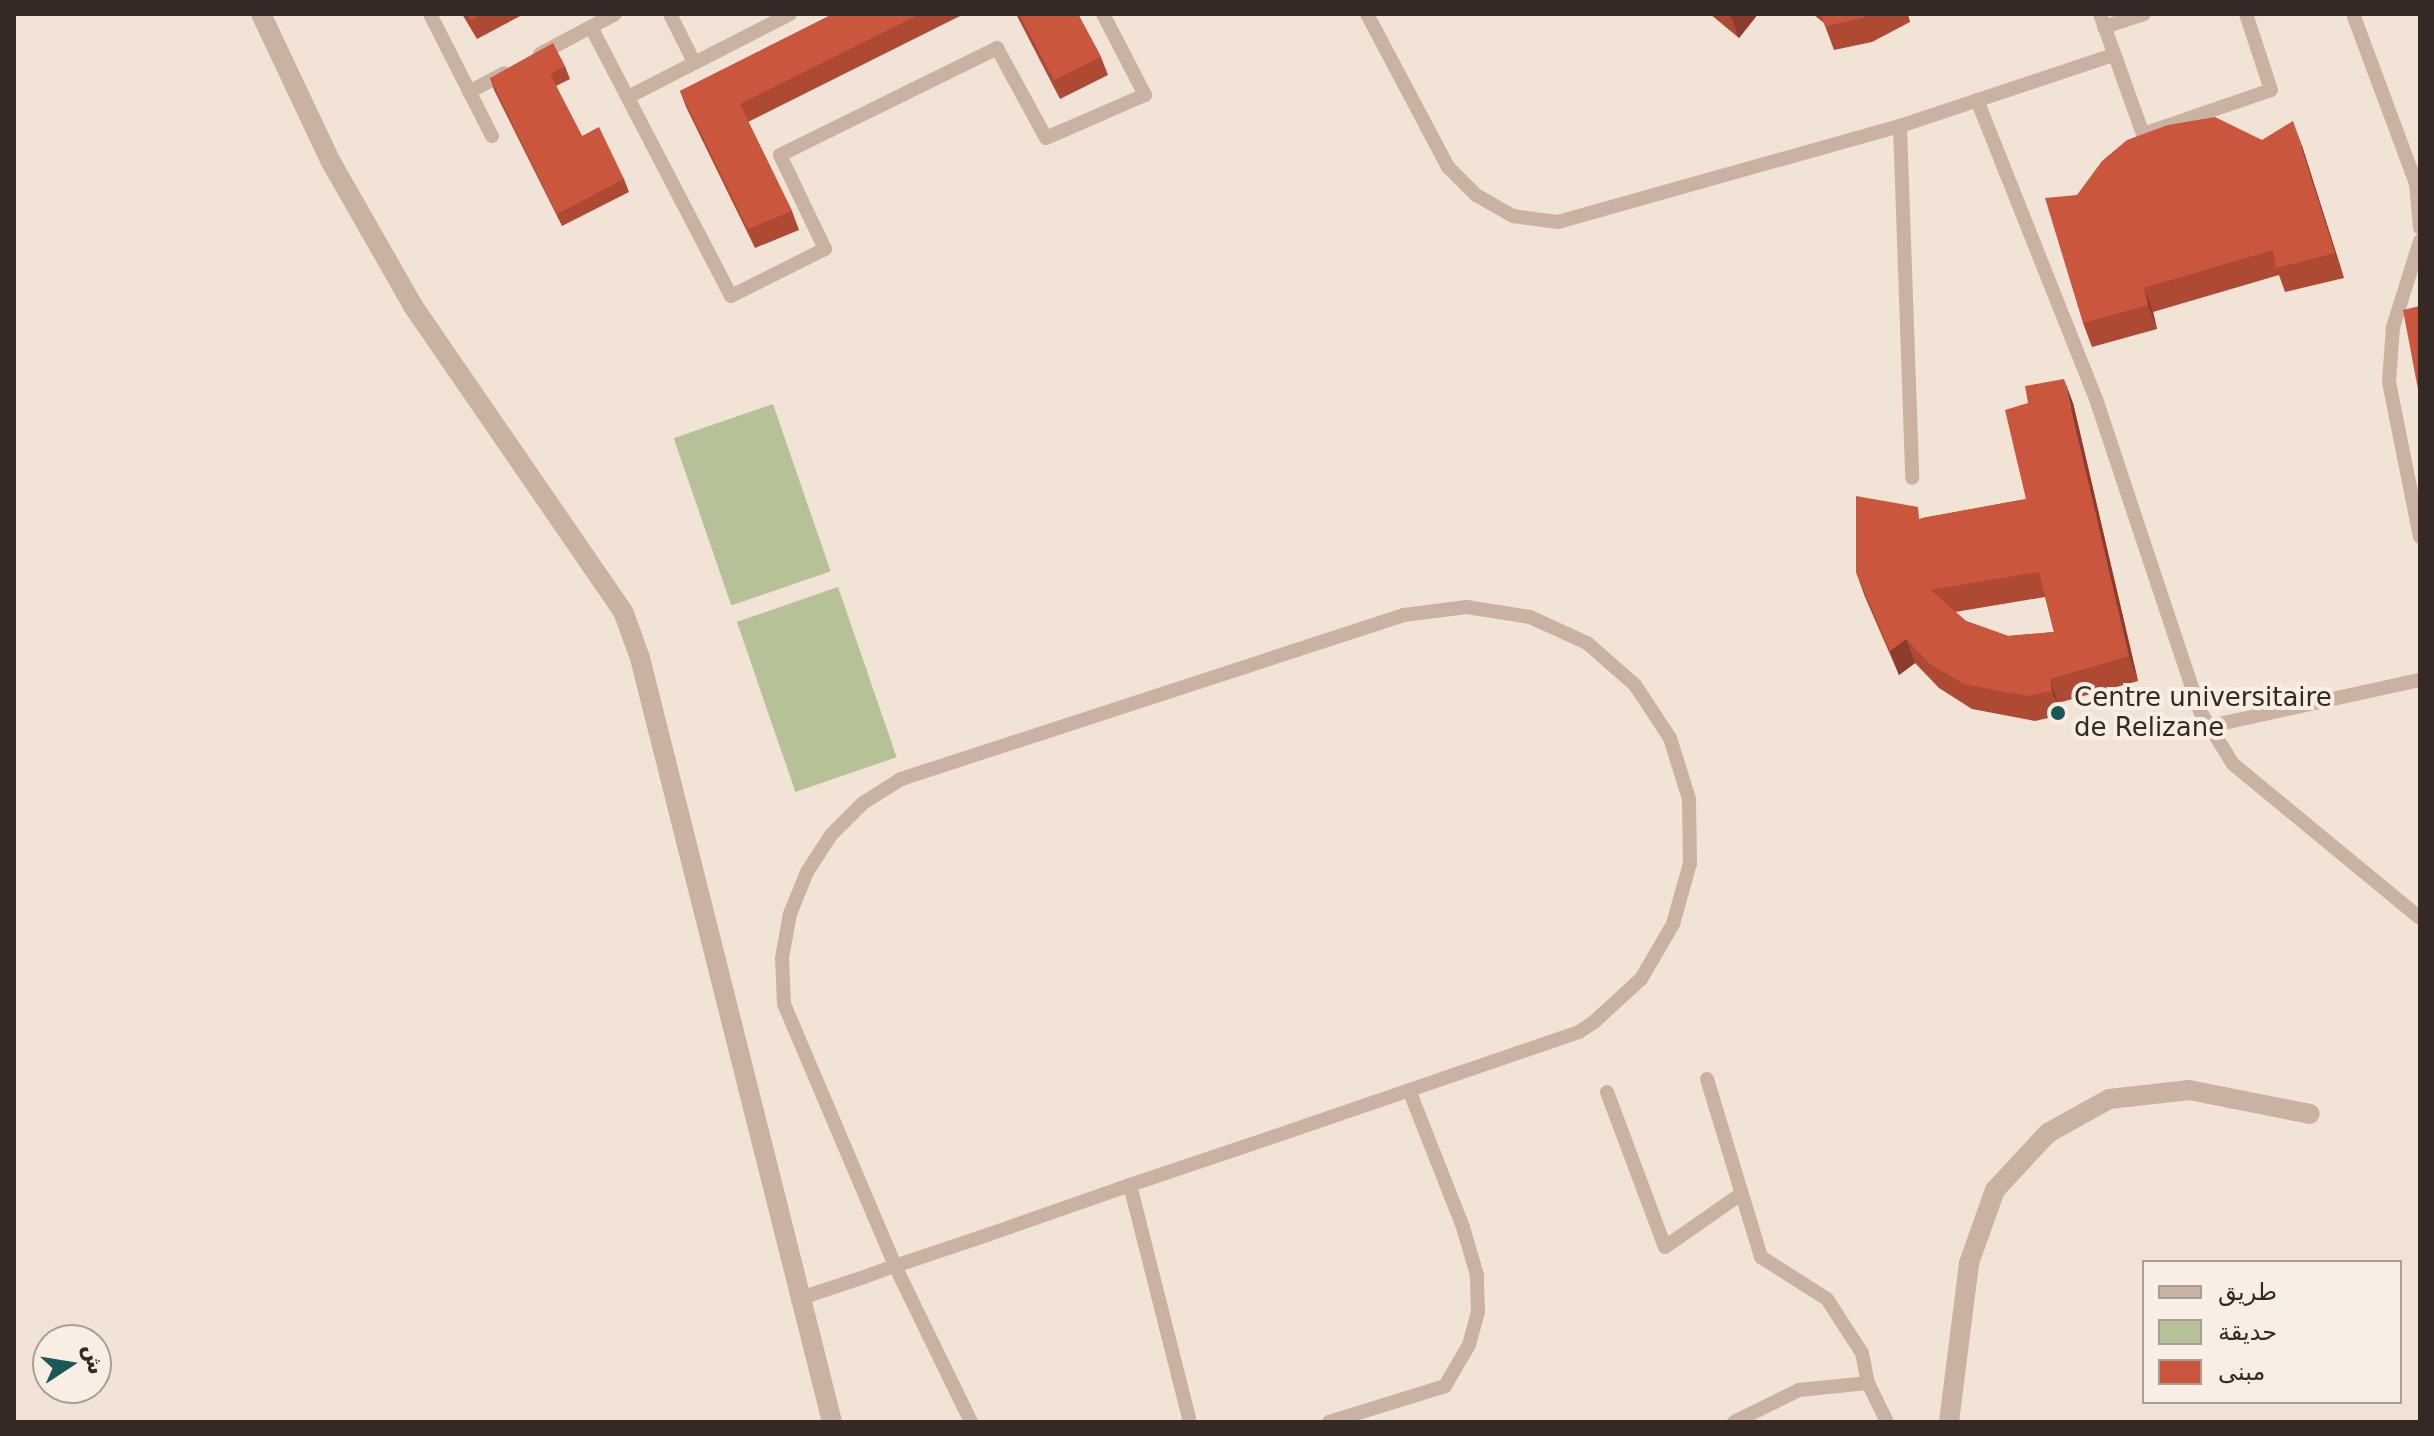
<!DOCTYPE html>
<meta charset="utf-8">
<style>
body{margin:0}
#map{position:relative;width:2434px;height:1436px;overflow:hidden;background:#f2e3d7;font-family:"DejaVu Sans","Noto Naskh Arabic",sans-serif}
div>[style]{position:absolute}
[style*='--x']{left:calc(var(--x)*1px);top:calc(var(--y)*1px);width:calc(var(--w)*1px);rotate:calc(var(--a)*1deg)}
.green>*{inset:0;background:#b6c197;transform-origin:0 0}
.service>*{height:14px;margin:-7px;padding:0 7px;transform-origin:7px;border-radius:7px;background:#cab2a3}
.minor>*{height:20px;margin:-10px;padding:0 10px;transform-origin:10px;border-radius:10px;background:#cab2a3}
.tertiary>*{height:20px;margin:-10px;padding:0 10px;transform-origin:10px;border-radius:10px;background:#cab2a3}
.wall>*{inset:0;background:#ae4a34}
.shaded-wall>*{inset:0;background:#8d3c2b}
.building>*{inset:0;background:#ca563d}
.dots>*{width:22px;height:22px;translate:-50% -50%;box-sizing:border-box;border:4px solid #f9eee3;border-radius:50%}
span{translate:-50% -50%;white-space:nowrap;text-align:center;line-height:1.15;-webkit-text-stroke:8px #f9eee3;paint-order:stroke}
.poi-label{font-size:26px;color:#342925}
.left{translate:0 -50%;text-align:left}
.frame{position:absolute;inset:0;border:16px solid #342925;pointer-events:none}
.legend{position:absolute;left:2142px;top:1260px;width:260px;height:144px;box-sizing:border-box;background:#f9eee3;border:2px solid #aa9f97;margin:0;padding:10px 14px;list-style:none;font-size:24px;color:#342925}
.legend li{display:flex;align-items:center;gap:16px;height:40px}
.legend b{width:40px;border:2px solid #aa9f97}
.north{position:absolute;left:32px;top:1324px;width:80px;height:80px;box-sizing:border-box;background:#f9eee3;border:2px solid #aa9f97;border-radius:50%;rotate:78deg;font-size:22px;font-weight:700;line-height:32px;text-align:center;color:#342925}
.north::after{content:'';display:block;margin:auto;width:28px;height:36px;background:#1a5757;clip-path:polygon(50% 0,100% 100%,50% 72%,0 100%)}
</style>
<div id="map">
<div class="green">
<div style="left:773px;top:404px;width:177px;height:105px;rotate:71deg"></div>
<div style="left:838px;top:587px;width:180px;height:107px;rotate:71deg"></div>
</div>
<div class="service">
<div style="--x:430;--y:14;--w:137;--a:63.1"></div>
<div style="--x:670;--y:14;--w:54;--a:63.4"></div>
<div style="--x:1367;--y:14;--w:173;--a:62.1"></div>
<div style="--x:1448;--y:167;--w:40;--a:45"></div>
<div style="--x:1476;--y:195;--w:43;--a:29.6"></div>
<div style="--x:1513;--y:216;--w:45;--a:7.6"></div>
<div style="--x:1558;--y:222;--w:355;--a:-15.7"></div>
<div style="--x:1900;--y:126;--w:225;--a:-18.4"></div>
<div style="--x:2100;--y:14;--w:127;--a:70.3"></div>
<div style="--x:2143;--y:134;--w:135;--a:-19"></div>
<div style="--x:2271;--y:90;--w:80;--a:-108.2"></div>
<div style="--x:2353;--y:14;--w:180;--a:69.6"></div>
<div style="--x:2416;--y:183;--w:45;--a:84.9"></div>
<div style="--x:591;--y:27;--w:303;--a:62.5"></div>
<div style="--x:731;--y:296;--w:105;--a:-26.6"></div>
<div style="--x:825;--y:249;--w:104;--a:-115.6"></div>
<div style="--x:780;--y:155;--w:242;--a:-26.2"></div>
<div style="--x:997;--y:48;--w:102;--a:61.4"></div>
<div style="--x:1046;--y:138;--w:108;--a:-23.5"></div>
<div style="--x:1145;--y:95;--w:91;--a:-117.4"></div>
<div style="--x:2104;--y:27;--w:42;--a:-18"></div>
<div style="--x:540;--y:54;--w:85;--a:-28.1"></div>
<div style="--x:469;--y:92;--w:40;--a:-28"></div>
<div style="--x:628;--y:97;--w:182;--a:-27.1"></div>
<div style="--x:1977;--y:100;--w:325;--a:68.3"></div>
<div style="--x:2097;--y:402;--w:326;--a:71.6"></div>
<div style="--x:2200;--y:711;--w:62;--a:58.1"></div>
<div style="--x:2233;--y:764;--w:242;--a:39.5"></div>
<div style="--x:1900;--y:126;--w:352;--a:88"></div>
<div style="--x:2420;--y:241;--w:90;--a:107.4"></div>
<div style="--x:2393;--y:327;--w:55;--a:94.2"></div>
<div style="--x:2389;--y:382;--w:158;--a:78.7"></div>
<div style="--x:2210;--y:726;--w:215;--a:-12.4"></div>
<div style="--x:1707;--y:1079;--w:186;--a:73.1"></div>
<div style="--x:1761;--y:1257;--w:78;--a:32.5"></div>
<div style="--x:1827;--y:1299;--w:64;--a:57.1"></div>
<div style="--x:1862;--y:1353;--w:31;--a:79"></div>
<div style="--x:1607;--y:1092;--w:165;--a:69.5"></div>
<div style="--x:1665;--y:1247;--w:93;--a:-34.9"></div>
<div style="--x:1130;--y:1185;--w:244;--a:75.8"></div>
<div style="--x:798;--y:1299;--w:70;--a:-18.4"></div>
<div style="--x:864;--y:1277;--w:33;--a:-20"></div>
<div style="--x:895;--y:1266;--w:100;--a:-18.6"></div>
<div style="--x:990;--y:1234;--w:148;--a:-19.3"></div>
<div style="--x:1130;--y:1185;--w:129;--a:-18.6"></div>
<div style="--x:1252;--y:1144;--w:346;--a:-18.9"></div>
<div style="--x:1579;--y:1032;--w:18;--a:-34"></div>
<div style="--x:1594;--y:1022;--w:64;--a:-42.5"></div>
<div style="--x:1641;--y:979;--w:64;--a:-59.8"></div>
<div style="--x:1673;--y:924;--w:63;--a:-74.4"></div>
<div style="--x:1690;--y:863;--w:64;--a:-90.9"></div>
<div style="--x:1689;--y:799;--w:64;--a:-107.3"></div>
<div style="--x:1670;--y:738;--w:64;--a:-123.4"></div>
<div style="--x:1635;--y:685;--w:64;--a:-138.8"></div>
<div style="--x:1587;--y:643;--w:63;--a:-155.5"></div>
<div style="--x:1530;--y:617;--w:64;--a:-171"></div>
<div style="--x:1467;--y:607;--w:64;--a:172.8"></div>
<div style="--x:1404;--y:615;--w:529;--a:161.94"></div>
<div style="--x:901;--y:779;--w:45;--a:147.7"></div>
<div style="--x:863;--y:803;--w:45;--a:135"></div>
<div style="--x:831;--y:835;--w:44;--a:123"></div>
<div style="--x:807;--y:872;--w:45;--a:112"></div>
<div style="--x:790;--y:914;--w:45;--a:100.3"></div>
<div style="--x:782;--y:958;--w:46;--a:87.5"></div>
<div style="--x:784;--y:1004;--w:285;--a:67"></div>
<div style="--x:895;--y:1266;--w:174;--a:64"></div>
<div style="--x:1329;--y:1422;--w:121;--a:-17.2"></div>
<div style="--x:1445;--y:1386;--w:48;--a:-59.7"></div>
<div style="--x:1469;--y:1345;--w:35;--a:-75"></div>
<div style="--x:1478;--y:1311;--w:36;--a:-92"></div>
<div style="--x:1477;--y:1275;--w:50;--a:-106.3"></div>
<div style="--x:1463;--y:1227;--w:147;--a:-111.5"></div>
<div style="--x:1734;--y:1422;--w:72;--a:-26.2"></div>
<div style="--x:1799;--y:1390;--w:69;--a:-5.8"></div>
<div style="--x:1868;--y:1383;--w:43;--a:64"></div>
</div>
<div class="minor">
<div style="--x:1949;--y:1422;--w:160;--a:-82.8"></div>
<div style="--x:1969;--y:1263;--w:77;--a:-70.4"></div>
<div style="--x:1995;--y:1190;--w:78;--a:-47.1"></div>
<div style="--x:2048;--y:1133;--w:70;--a:-29.1"></div>
<div style="--x:2109;--y:1099;--w:81;--a:-6.4"></div>
<div style="--x:2189;--y:1090;--w:123;--a:11.2"></div>
</div>
<div class="tertiary">
<div style="--x:261;--y:14;--w:164;--a:64.7"></div>
<div style="--x:331;--y:162;--w:166;--a:60.3"></div>
<div style="--x:413;--y:306;--w:370;--a:55.5"></div>
<div style="--x:623;--y:611;--w:50;--a:70.1"></div>
<div style="--x:640;--y:658;--w:788;--a:75.89"></div>
</div>
<div class="wall">
<div style="clip-path:polygon(462px 14px,524px 14px,477px 39px)"></div>
<div style="clip-path:polygon(833px 14px,964px 14px,748px 122px,792px 211px,799px 230px,755px 248px,687px 109px,680px 91px)"></div>
<div style="clip-path:polygon(1016px 14px,1078px 14px,1101px 57px,1108px 75px,1060px 99px)"></div>
<div style="clip-path:polygon(1710px 14px,1758px 14px,1739px 38px)"></div>
<div style="clip-path:polygon(1813px 14px,1908px 14px,1910px 22px,1872px 42px,1834px 50px,1824px 23px)"></div>
<div style="clip-path:polygon(565px 66px,570px 79px,556px 86px,582px 136px,624px 179px,629px 192px,562px 226px,494px 90px,490px 78px)"></div>
<div style="clip-path:polygon(2262px 140px,2302px 146px,2344px 278px,2285px 292px,2279px 275px,2153px 312px,2157px 329px,2092px 347px,2083px 323px,2077px 195px)"></div>
<div style="clip-path:polygon(evenodd,2073px 403px,2138px 681px,2058px 703px,2061px 715px,2035px 721px,1972px 709px,1939px 688px,1915px 663px,1899px 675px,1865px 597px,1856px 572px,1922px 518px,2026px 499px,2073px 403px,2045px 597px,2054px 632px,2008px 636px,1966px 621px,1955px 612px,2045px 597px)"></div>
</div>
<div class="shaded-wall">
<div style="clip-path:polygon(1730px 14px,1758px 14px,1739px 38px)"></div>
<div style="clip-path:polygon(2293px 121px,2302px 146px,2344px 278px,2335px 253px)"></div>
<div style="clip-path:polygon(2144px 288px,2153px 312px,2157px 329px,2148px 305px)"></div>
<div style="clip-path:polygon(2064px 379px,2073px 403px,2138px 681px,2129px 656px)"></div>
<div style="clip-path:polygon(1906px 639px,1915px 663px,1899px 675px,1890px 651px)"></div>
<div style="clip-path:polygon(2050px 679px,2058px 703px,2061px 715px,2052px 691px)"></div>
</div>
<div class="building">
<div style="clip-path:polygon(467px 14px,483px 14px,471px 20px)"></div>
<div style="clip-path:polygon(833px 14px,920px 14px,740px 104px,792px 211px,748px 229px,680px 91px)"></div>
<div style="clip-path:polygon(1019px 14px,1078px 14px,1101px 57px,1054px 80px)"></div>
<div style="clip-path:polygon(1821px 14px,1870px 14px,1863px 18px,1825px 26px)"></div>
<div style="clip-path:polygon(553px 43px,565px 66px,550px 74px,582px 136px,599px 127px,624px 179px,557px 214px,490px 78px)"></div>
<div style="clip-path:polygon(2215px 117px,2262px 140px,2293px 121px,2335px 253px,2276px 268px,2273px 250px,2144px 288px,2148px 305px,2083px 323px,2045px 198px,2077px 195px,2102px 161px,2127px 140px,2168px 125px)"></div>
<div style="clip-path:polygon(2420px 306px,2420px 400px,2403px 310px)"></div>
<div style="clip-path:polygon(evenodd,2064px 379px,2129px 656px,2050px 679px,2052px 691px,2026px 696px,1964px 684px,1930px 664px,1906px 639px,1890px 651px,1856px 572px,1856px 496px,1918px 507px,1919px 519px,2026px 499px,2005px 410px,2028px 403px,2025px 386px,2064px 379px,2039px 572px,2054px 632px,2008px 636px,1966px 621px,1931px 590px,2039px 572px)"></div>
</div>
<div class="dots">
<div style="left:2058px;top:713px;background:#1a5757"></div>
</div>
<div class="poi-label">
<span class="left" style="left:2074px;top:713px">Centre universitaire<br>de Relizane</span>
</div>
<div class="frame"></div>
<ul class="legend">
<li><b style="height:10px;background:#cab2a3"></b>طريق</li>
<li><b style="height:22px;background:#b6c197"></b>حديقة</li>
<li><b style="height:22px;background:#ca563d"></b>مبنى</li>
</ul>
<div class="north">ش</div>
</div>
